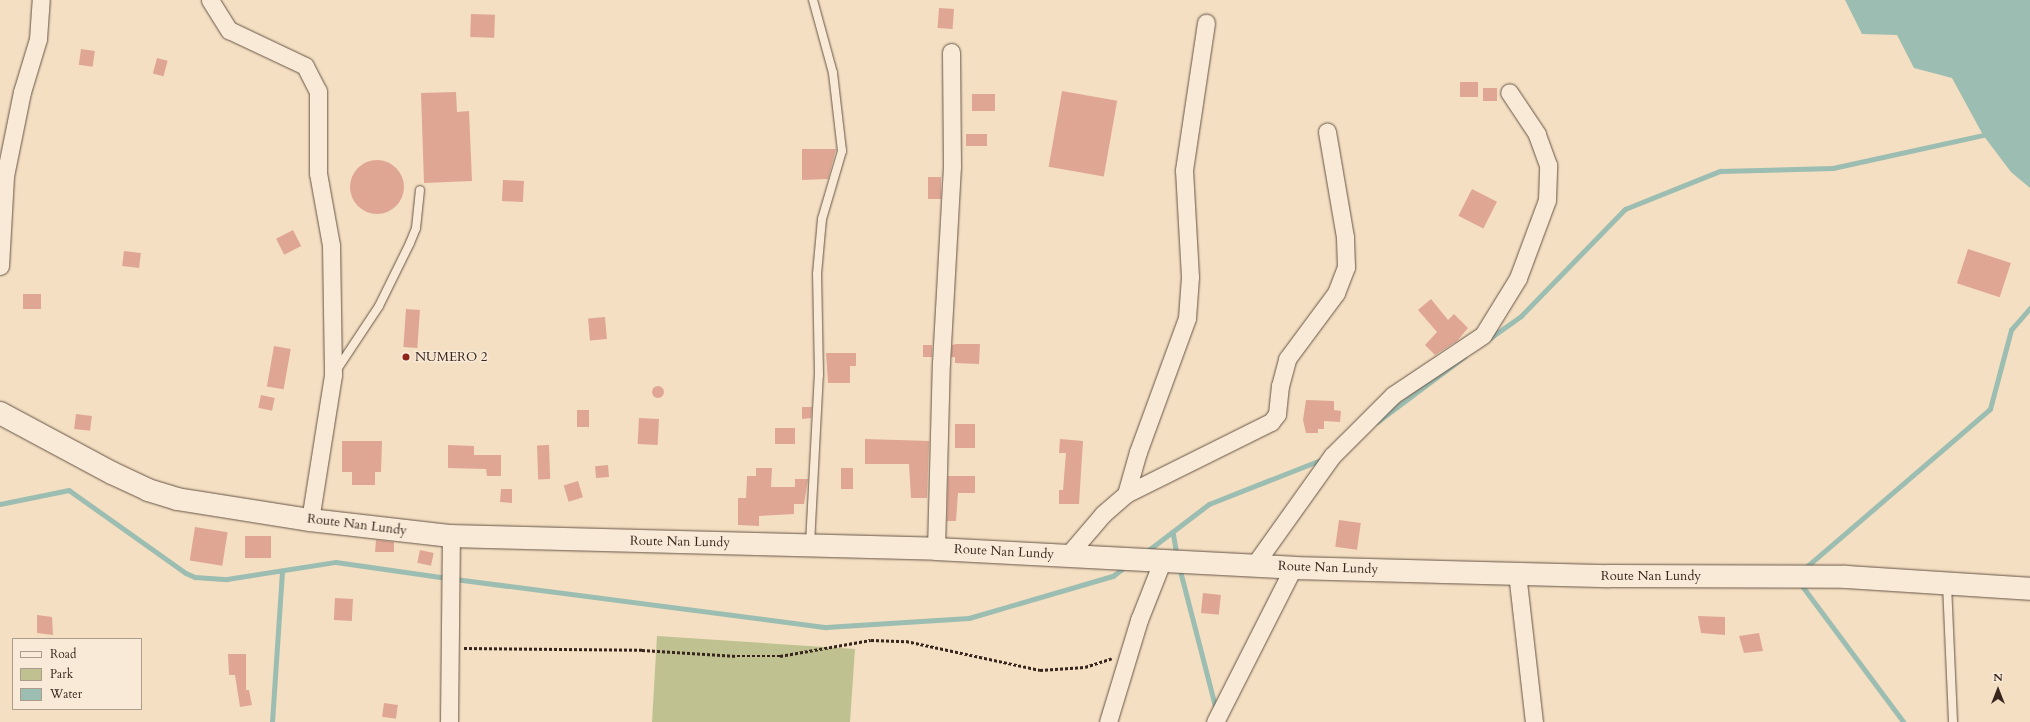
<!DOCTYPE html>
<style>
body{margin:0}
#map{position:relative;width:2030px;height:722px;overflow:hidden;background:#f4dfc2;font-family:Cardo,serif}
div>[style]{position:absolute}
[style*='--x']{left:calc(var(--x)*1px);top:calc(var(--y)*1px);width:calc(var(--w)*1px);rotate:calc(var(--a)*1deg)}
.green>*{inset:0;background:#bfc190}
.water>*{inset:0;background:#9cbdb1}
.stream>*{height:4.5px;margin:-2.25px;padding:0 2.25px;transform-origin:2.25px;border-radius:2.25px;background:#9cbdb1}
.building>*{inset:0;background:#dfa693;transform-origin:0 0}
.round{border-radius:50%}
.path>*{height:2.5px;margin-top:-1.25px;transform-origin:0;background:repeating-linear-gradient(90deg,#38261e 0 3px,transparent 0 5px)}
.roads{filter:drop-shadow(0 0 1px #675447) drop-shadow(0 0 1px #675447)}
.service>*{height:8px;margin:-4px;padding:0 4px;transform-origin:4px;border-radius:4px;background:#f8ead7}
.minor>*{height:17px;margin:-8.5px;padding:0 8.5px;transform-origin:8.5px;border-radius:8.5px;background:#f8ead7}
.secondary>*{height:22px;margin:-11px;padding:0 11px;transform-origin:11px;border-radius:11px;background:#f8ead7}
.dots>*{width:11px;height:11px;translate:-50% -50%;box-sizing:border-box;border:2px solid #f8ead7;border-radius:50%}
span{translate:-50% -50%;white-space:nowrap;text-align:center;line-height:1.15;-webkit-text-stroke:3px #f8ead7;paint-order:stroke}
.poi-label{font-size:13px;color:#38261e}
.left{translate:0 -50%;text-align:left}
.street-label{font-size:13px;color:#38261e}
.legend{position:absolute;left:12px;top:638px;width:130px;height:72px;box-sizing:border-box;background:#f8ead7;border:1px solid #ab9c8d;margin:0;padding:5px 7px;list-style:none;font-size:12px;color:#38261e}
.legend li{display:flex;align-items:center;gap:8px;height:20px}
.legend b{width:20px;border:1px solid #ab9c8d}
.north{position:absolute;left:1978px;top:670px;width:40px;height:40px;-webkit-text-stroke:3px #f8ead7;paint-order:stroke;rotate:0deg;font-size:11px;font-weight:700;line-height:16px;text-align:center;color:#38261e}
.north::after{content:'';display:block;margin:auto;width:14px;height:18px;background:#38261e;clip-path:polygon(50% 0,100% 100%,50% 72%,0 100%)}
</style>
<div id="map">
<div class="green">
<div style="clip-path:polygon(657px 636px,855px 649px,850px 722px,652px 722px)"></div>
</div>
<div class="water">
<div style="clip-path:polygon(1845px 0,2030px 0,2030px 188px,2011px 172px,1983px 135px,1952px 78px,1914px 68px,1897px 35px,1862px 34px)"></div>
</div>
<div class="stream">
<div style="--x:1486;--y:341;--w:43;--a:-35.5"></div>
<div style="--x:1521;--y:316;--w:149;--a:-45.8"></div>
<div style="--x:1625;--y:209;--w:102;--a:-21.8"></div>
<div style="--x:1720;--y:171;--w:113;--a:-1.5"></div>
<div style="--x:1833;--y:168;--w:154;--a:-12.4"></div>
<div style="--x:1377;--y:422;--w:109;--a:-36.8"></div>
<div style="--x:0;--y:504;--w:70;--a:-11.5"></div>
<div style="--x:69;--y:490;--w:143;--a:35.4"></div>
<div style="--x:186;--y:573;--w:10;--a:24"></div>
<div style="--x:195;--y:577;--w:32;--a:4"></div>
<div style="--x:227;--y:579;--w:110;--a:-8.9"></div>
<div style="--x:336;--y:562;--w:112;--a:8.2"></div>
<div style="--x:1173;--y:532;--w:23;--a:80"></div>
<div style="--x:1146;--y:552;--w:79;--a:-37.3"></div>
<div style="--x:1209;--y:504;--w:123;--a:-21.5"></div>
<div style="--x:1180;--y:569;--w:144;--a:75.5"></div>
<div style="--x:1804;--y:569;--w:245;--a:-40.7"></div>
<div style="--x:1990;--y:409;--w:82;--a:-75.1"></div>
<div style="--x:2011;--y:330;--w:29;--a:-49"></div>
<div style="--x:455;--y:579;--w:374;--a:7.4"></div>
<div style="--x:826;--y:627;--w:143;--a:-3.6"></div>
<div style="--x:969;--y:618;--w:150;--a:-16.3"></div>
<div style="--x:1113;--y:576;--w:15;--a:-37"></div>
<div style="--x:1801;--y:584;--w:172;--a:53.3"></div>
<div style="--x:272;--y:722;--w:151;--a:-86.2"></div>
</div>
<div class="building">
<div style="left:939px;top:8px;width:15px;height:20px;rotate:4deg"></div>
<div style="left:471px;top:14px;width:24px;height:23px;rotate:2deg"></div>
<div style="left:81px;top:49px;width:14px;height:16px;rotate:8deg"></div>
<div style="left:157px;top:58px;width:11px;height:16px;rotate:15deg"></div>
<div style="left:1478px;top:82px;width:15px;height:18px;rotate:90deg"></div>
<div style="left:1483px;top:88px;width:14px;height:13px"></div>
<div style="left:1062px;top:91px;width:56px;height:77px;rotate:10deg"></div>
<div style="clip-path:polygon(456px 92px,457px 112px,469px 111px,472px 181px,424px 183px,421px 93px)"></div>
<div style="left:972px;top:94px;width:23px;height:17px"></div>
<div style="left:966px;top:134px;width:21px;height:12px"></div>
<div style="clip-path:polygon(802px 149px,836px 149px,828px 179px,802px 180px)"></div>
<div class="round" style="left:350px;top:160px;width:54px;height:54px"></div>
<div style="left:928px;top:177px;width:13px;height:22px"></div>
<div style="left:503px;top:180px;width:21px;height:21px;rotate:3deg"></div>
<div style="left:1472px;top:189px;width:28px;height:30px;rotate:27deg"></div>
<div style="left:293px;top:230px;width:18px;height:19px;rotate:63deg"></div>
<div style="left:1968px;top:249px;width:45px;height:36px;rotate:18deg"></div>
<div style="left:124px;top:251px;width:17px;height:15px;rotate:7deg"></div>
<div style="left:23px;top:294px;width:18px;height:15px"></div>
<div style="clip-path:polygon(1431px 299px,1448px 320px,1454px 314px,1468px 328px,1457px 341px,1435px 355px,1425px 345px,1437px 332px,1418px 310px)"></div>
<div style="left:406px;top:309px;width:14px;height:38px;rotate:4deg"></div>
<div style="left:605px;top:317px;width:22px;height:17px;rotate:85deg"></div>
<div style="clip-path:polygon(956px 344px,980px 344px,979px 364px,955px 363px,955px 357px,951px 357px,952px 345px)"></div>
<div style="left:923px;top:345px;width:9px;height:12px"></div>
<div style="left:274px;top:346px;width:17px;height:41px;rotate:10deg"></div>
<div style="clip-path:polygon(826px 353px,856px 353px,856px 366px,850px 366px,850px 383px,828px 383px)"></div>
<div class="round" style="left:652px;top:386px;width:12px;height:12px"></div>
<div style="left:261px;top:395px;width:14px;height:13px;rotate:12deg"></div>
<div style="clip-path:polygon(1306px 400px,1334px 401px,1334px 410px,1341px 411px,1340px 422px,1324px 421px,1324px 429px,1318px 429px,1318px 433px,1306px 433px,1303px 420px)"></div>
<div style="clip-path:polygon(802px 407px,812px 407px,811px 418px,802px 419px)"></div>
<div style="left:577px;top:410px;width:12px;height:17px"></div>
<div style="left:76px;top:414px;width:16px;height:15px;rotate:7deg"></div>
<div style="left:639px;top:418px;width:20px;height:26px;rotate:3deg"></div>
<div style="left:975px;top:424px;width:24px;height:20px;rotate:90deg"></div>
<div style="left:775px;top:428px;width:20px;height:16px"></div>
<div style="clip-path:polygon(865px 439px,929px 441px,927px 498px,911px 498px,909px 464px,865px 464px)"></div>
<div style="clip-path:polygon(1060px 439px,1083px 441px,1079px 504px,1059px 504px,1059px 490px,1063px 490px,1066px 453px,1059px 453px)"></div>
<div style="clip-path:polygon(342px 441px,382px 441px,381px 472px,375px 472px,375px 485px,352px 485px,352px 472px,342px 472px)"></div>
<div style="clip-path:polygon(448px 445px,474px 446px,474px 455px,501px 455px,501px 476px,487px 476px,486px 469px,448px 468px)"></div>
<div style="left:549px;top:445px;width:34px;height:12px;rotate:88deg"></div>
<div style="left:608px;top:465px;width:12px;height:13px;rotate:85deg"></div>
<div style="clip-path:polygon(756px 468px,772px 468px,771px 487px,795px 487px,795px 479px,808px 479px,804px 504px,794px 504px,794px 514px,759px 516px,759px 526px,738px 525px,738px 498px,746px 498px,747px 476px,756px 476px)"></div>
<div style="left:841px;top:468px;width:12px;height:21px"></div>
<div style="clip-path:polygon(948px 476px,975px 476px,975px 493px,958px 493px,956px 521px,947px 521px)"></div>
<div style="left:578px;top:481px;width:17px;height:15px;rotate:73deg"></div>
<div style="clip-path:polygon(501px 489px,512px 489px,512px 503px,500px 502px)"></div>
<div style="left:1339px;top:520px;width:22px;height:27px;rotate:8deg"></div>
<div style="left:195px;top:527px;width:33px;height:34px;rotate:9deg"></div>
<div style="left:271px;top:536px;width:22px;height:26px;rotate:90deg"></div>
<div style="clip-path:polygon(376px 540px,394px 542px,394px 552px,375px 552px)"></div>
<div style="left:420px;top:550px;width:14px;height:13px;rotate:12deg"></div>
<div style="left:1203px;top:593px;width:18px;height:20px;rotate:6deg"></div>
<div style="left:335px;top:598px;width:18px;height:22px;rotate:3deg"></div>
<div style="clip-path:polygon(37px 615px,52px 617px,53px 635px,37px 633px)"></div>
<div style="clip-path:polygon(1698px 616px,1725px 617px,1725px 635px,1701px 633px)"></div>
<div style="clip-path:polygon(1759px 633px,1763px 651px,1744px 653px,1739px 636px)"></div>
<div style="clip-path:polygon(228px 654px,246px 654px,246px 690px,249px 690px,252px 705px,240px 707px,235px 675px,229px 675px)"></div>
<div style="left:384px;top:703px;width:14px;height:14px;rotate:8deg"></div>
</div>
<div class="path">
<div style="--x:464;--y:648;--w:178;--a:0.6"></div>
<div style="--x:642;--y:650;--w:95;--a:3.6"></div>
<div style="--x:737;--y:656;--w:43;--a:0"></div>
<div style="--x:780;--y:656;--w:92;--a:-10"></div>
<div style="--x:871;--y:640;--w:35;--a:2"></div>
<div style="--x:906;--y:641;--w:137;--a:12.2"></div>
<div style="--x:1040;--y:670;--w:45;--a:-3.8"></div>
<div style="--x:1085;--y:667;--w:28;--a:-18"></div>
</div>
<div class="roads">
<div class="service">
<div style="--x:336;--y:371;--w:78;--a:-56.5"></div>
<div style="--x:379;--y:306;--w:70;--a:-63.8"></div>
<div style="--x:410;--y:243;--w:16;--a:-68"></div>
<div style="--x:416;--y:228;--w:38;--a:-84"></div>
<div style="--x:810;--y:544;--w:169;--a:-87"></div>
<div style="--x:819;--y:375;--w:101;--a:-91.1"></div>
<div style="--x:817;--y:274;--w:55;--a:-84.8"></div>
<div style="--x:822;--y:219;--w:71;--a:-73.6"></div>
<div style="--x:842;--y:151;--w:79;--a:-96.6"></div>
<div style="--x:833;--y:73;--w:76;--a:-105.3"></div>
<div style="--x:1947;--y:584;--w:138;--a:87.5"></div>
</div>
<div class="minor">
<div style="--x:210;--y:0;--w:36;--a:58"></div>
<div style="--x:229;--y:30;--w:84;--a:25.3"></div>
<div style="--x:305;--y:66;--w:28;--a:63"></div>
<div style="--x:318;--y:91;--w:82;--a:90"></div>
<div style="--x:318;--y:173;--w:73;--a:79.8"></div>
<div style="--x:331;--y:245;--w:130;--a:89.1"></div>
<div style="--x:333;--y:375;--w:147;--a:99"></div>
<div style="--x:0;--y:266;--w:90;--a:-86.8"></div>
<div style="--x:5;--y:176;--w:86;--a:-78.6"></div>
<div style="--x:22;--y:92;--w:55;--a:-73.2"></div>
<div style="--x:38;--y:39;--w:39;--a:-86"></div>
<div style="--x:1126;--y:494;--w:44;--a:-74.1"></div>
<div style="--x:1138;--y:452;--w:143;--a:-69.9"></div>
<div style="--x:1187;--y:318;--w:41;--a:-85.8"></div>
<div style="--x:1190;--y:277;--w:107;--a:-93.2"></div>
<div style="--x:1184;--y:170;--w:149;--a:-81.5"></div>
<div style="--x:936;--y:549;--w:186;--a:-88.5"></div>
<div style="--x:941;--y:363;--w:197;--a:-86.8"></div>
<div style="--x:952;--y:166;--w:114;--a:-90.5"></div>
<div style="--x:1068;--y:555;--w:54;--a:-49.5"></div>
<div style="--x:1103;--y:514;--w:30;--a:-41"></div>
<div style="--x:1126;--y:494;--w:162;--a:-26.4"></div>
<div style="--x:1271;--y:422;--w:10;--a:-53"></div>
<div style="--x:1277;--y:414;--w:28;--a:-84"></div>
<div style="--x:1280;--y:386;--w:28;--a:-75"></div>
<div style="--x:1287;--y:359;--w:82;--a:-53.4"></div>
<div style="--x:1336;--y:293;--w:28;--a:-69"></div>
<div style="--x:1346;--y:267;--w:30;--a:-92"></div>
<div style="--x:1345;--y:237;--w:107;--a:-99.7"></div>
<div style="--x:1255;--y:564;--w:133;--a:-54.5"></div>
<div style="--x:1332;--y:456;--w:86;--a:-45"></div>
<div style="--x:1393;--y:395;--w:108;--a:-33.7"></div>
<div style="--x:1483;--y:335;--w:67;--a:-58.4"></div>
<div style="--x:1518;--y:278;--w:83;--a:-69.6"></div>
<div style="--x:1547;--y:200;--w:35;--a:-88"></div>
<div style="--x:1548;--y:165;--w:33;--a:-110"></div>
<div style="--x:1537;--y:134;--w:50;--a:-123.7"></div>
<div style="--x:1517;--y:573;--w:150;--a:83.5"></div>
<div style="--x:449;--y:722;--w:186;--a:-89.4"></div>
<div style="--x:1108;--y:722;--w:107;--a:-73.1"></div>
<div style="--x:1139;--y:620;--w:66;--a:-68.5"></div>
<div style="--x:1215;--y:722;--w:173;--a:-63.1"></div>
</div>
<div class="secondary">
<div style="--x:0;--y:413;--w:127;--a:28.2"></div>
<div style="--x:112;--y:473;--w:40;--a:25"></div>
<div style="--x:148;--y:490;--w:30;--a:17"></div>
<div style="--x:177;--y:499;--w:135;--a:9"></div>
<div style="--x:310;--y:520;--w:142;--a:6.5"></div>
<div style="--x:451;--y:536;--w:485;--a:1.5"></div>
<div style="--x:936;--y:549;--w:358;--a:3"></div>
<div style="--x:1293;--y:568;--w:316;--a:1.5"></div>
<div style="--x:1609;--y:576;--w:237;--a:0.2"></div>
<div style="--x:1846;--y:577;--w:184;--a:3.7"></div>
</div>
</div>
<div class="dots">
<div style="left:406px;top:357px;background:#8f2418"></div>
</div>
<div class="poi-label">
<span class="left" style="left:415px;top:357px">NUMERO 2</span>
</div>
<div class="street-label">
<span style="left:357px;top:525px;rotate:7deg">Route Nan Lundy</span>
<span style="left:680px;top:542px;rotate:1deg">Route Nan Lundy</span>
<span style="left:1004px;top:552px;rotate:3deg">Route Nan Lundy</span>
<span style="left:1328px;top:568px;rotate:2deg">Route Nan Lundy</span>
<span style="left:1651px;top:576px">Route Nan Lundy</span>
</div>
<ul class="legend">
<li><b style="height:5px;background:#f8ead7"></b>Road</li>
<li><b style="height:11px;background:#bfc190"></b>Park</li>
<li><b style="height:11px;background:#9cbdb1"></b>Water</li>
</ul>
<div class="north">N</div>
</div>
